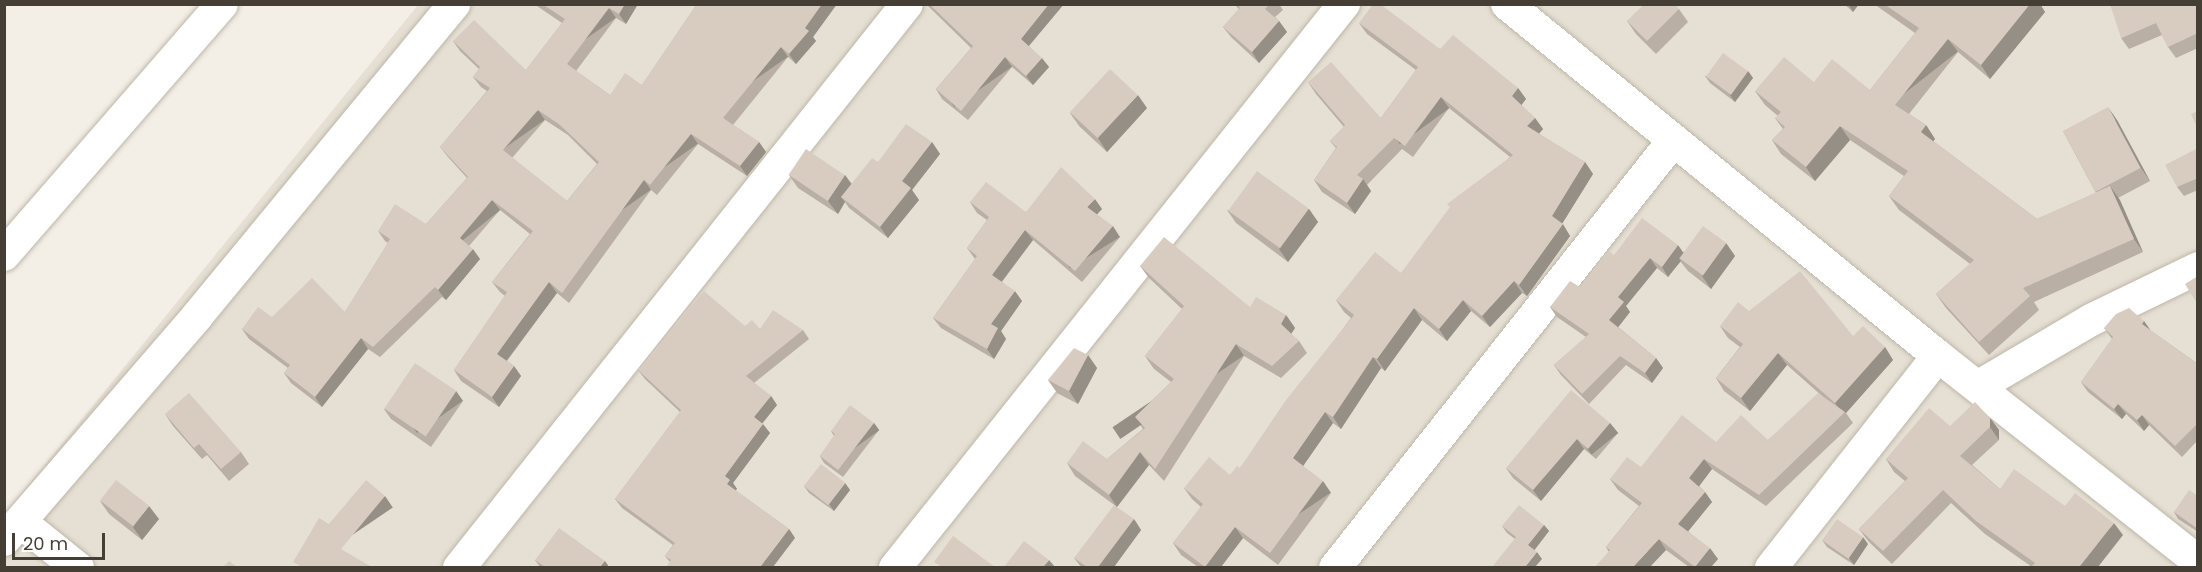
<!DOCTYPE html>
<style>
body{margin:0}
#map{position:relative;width:2202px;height:572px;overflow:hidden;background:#f3eee6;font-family:Poppins,sans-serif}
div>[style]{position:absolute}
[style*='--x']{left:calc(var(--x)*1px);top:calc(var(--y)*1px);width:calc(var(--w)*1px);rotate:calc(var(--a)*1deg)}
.residential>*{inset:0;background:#e6e0d4}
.roads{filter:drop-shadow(0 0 2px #beb6a9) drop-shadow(0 0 2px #beb6a9)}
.minor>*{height:32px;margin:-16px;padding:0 16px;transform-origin:16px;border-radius:16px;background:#fff}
.wall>*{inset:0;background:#b9afa4}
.shaded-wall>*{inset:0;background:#968f86;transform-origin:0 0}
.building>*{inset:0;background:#d7ccbf;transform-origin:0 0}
span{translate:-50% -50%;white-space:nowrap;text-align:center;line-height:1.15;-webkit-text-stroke:4.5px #fff;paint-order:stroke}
.frame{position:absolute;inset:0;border:6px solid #453e35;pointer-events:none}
.scale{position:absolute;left:12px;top:533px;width:93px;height:27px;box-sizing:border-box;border:3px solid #453e35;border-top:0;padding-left:8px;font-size:18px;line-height:21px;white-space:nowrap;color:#453e35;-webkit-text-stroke:4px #fff;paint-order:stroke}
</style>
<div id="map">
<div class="residential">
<div style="clip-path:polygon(418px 5px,2197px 5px,2197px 567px,5px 568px,5px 514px)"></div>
</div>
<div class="roads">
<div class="minor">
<div style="--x:1507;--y:4;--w:556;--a:39.24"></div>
<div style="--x:1938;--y:356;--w:331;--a:38.3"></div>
<div style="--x:4;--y:255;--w:332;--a:-49"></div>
<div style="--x:1979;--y:386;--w:130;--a:-30.5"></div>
<div style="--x:2091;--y:320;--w:119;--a:-25.9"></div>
<div style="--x:22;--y:523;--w:72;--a:38.8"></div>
<div style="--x:4;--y:540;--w:297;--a:-49.2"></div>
<div style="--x:198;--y:315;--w:403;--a:-50.5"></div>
<div style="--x:459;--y:568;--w:720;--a:-51.54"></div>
<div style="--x:895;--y:568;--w:721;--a:-51.48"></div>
<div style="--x:1335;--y:568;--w:545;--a:-51.64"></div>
<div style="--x:1771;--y:568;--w:270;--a:-51.8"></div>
</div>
</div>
<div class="wall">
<div style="clip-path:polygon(evenodd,534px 4px,586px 4px,587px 5px,638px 4px,626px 24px,616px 18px,576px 71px,610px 95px,642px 85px,697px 4px,837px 4px,813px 37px,816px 41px,796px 64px,788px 57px,733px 125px,759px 142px,766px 152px,747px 176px,698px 144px,657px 195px,651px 190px,569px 303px,557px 293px,507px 361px,514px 366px,521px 376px,499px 407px,461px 381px,454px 370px,505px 296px,500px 292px,492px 282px,530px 234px,500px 210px,469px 246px,480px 259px,446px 300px,442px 297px,380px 357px,368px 349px,322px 407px,291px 383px,284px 373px,288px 368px,249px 339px,242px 329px,272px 317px,345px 312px,388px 243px,385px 241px,378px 231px,426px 224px,467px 178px,448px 157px,440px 147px,487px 91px,481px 87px,473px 77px,479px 69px,460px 51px,453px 41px,526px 70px,562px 23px,534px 4px,545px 120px,568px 135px,597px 164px,567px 201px,512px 158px,545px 120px)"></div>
<div style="clip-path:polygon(926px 4px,1064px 4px,1029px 46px,1049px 67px,1033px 85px,1012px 67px,968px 120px,942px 99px,936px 89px,971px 48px)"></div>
<div style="clip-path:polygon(1234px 4px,1279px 4px,1283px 10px,1275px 17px,1279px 21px,1287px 32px,1259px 63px,1231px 37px,1223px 27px,1239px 9px)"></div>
<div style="clip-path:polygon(1844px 4px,1859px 4px,1853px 12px)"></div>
<div style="clip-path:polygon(1874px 4px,2040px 4px,2045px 12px,1990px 79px,1958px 52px,1909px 114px,1926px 125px,1935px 139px,1933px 141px,2037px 219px,2096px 193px,2063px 131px,2117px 120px,2150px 181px,2118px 198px,2143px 252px,2034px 302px,2039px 310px,1989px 355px,1946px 308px,1936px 294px,1970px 264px,1899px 210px,1889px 196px,1904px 176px,1850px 140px,1815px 181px,1781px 154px,1772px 140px,1783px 129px,1775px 118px,1778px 116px,1765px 105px,1755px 91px,1814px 82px,1870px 90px,1915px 33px)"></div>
<div style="clip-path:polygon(2198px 4px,2198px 48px,2176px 58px,2168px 47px,2162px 35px,2129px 49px,2121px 38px)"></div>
<div style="clip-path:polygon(1679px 9px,1688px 22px,1656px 54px,1636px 34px,1627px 21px)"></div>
<div style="clip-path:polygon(1359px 23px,1440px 49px,1518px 88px,1526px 99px,1521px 105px,1535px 118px,1543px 129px,1539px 134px,1585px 162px,1593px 174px,1562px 224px,1570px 236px,1527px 296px,1522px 293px,1490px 327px,1471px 311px,1447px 341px,1422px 320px,1385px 371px,1381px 368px,1341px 429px,1333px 423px,1303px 466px,1331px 493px,1278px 565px,1243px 538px,1221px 567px,1198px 567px,1181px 555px,1173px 543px,1201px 507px,1192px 499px,1184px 488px,1230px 475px,1240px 468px,1351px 318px,1344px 312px,1336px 300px,1401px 273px,1510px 157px,1449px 108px,1413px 157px,1402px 149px,1367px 185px,1371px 191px,1355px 214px,1322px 192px,1314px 180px,1336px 148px,1330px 141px,1344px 127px,1316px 94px,1308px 82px,1381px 118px,1416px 70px,1367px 34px)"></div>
<div style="clip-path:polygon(1748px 71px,1753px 78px,1735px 102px,1710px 83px,1705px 76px)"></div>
<div style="clip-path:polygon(1147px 108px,1107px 152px,1079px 126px,1070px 113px)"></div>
<div style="clip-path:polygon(932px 142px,940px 154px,912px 190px,919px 200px,888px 238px,849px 208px,845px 202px,838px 214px,798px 188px,789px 175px,845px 175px,852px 184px,878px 162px)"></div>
<div style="clip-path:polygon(2198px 148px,2198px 190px,2184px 196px,2177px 187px)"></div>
<div style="clip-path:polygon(970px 202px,1026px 212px,1102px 209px,1097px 215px,1120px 237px,1082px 282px,1033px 240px,1002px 282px,1022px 301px,1001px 331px,1006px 339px,994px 359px,941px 328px,933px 318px,975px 259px,967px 248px,987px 220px,977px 213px)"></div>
<div style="clip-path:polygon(1309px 209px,1318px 222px,1288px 262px,1236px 223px,1227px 210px)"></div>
<div style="clip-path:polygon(1726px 243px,1735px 256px,1711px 289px,1688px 271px,1680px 261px,1668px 277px,1657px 268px,1626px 306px,1630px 312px,1618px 327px,1656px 358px,1663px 368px,1652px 383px,1626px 365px,1589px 404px,1561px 375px,1554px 365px,1586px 337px,1557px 317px,1550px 307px,1580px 287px,1614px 255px,1683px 252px)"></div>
<div style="clip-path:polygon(1140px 266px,1250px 307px,1286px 315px,1295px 328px,1291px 334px,1299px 341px,1307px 353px,1281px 378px,1244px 356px,1164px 481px,1149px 465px,1117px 507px,1075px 476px,1067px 463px,1107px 459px,1143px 429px,1135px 417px,1171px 382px,1154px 369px,1145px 356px,1182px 309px,1149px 278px)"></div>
<div style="clip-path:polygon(1749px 311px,1853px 336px,1885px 347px,1893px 360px,1846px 413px,1853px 423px,1766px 506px,1712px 469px,1699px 486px,1705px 492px,1712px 502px,1688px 531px,1718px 559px,1711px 567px,1689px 567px,1666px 550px,1609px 552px,1606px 547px,1639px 506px,1618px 490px,1610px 479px,1641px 467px,1716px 442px,1768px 440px,1822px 396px,1787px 365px,1750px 411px,1724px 391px,1716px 378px,1740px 347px,1728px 338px,1720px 326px)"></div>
<div style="clip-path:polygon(2144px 321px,2150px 330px,2198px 364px,2198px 440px,2182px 457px,2149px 425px,2144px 431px,2126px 414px,2122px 419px,2088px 392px,2081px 382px,2112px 339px,2104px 328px)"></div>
<div style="clip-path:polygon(760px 329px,803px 330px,809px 339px,754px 383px,771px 396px,777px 405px,762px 424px,770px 433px,733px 483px,737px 489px,735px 490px,789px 529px,795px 538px,670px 562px,665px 556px,673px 545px,622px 508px,615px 499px,680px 412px,645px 379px,638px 370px)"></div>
<div style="clip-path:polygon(1088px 355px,1097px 368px,1078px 404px,1057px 393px,1048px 380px)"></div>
<div style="clip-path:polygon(456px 391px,463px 401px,431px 447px,391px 419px,384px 409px)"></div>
<div style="clip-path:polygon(165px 414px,241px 452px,249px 464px,229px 481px,207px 455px,202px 459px,173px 426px)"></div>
<div style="clip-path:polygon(1990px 418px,1999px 430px,1999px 440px,1972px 465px,2000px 489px,2065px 506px,2123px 535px,2032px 567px,1985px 534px,1951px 503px,1892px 564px,1868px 541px,1859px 529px,1905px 481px,1894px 472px,1886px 459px)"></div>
<div style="clip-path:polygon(874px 423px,879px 430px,843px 477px,824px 463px,820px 456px,834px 436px,831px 431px)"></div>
<div style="clip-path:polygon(1610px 423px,1618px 433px,1596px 459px,1584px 449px,1541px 501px,1513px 478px,1506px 468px)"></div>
<div style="clip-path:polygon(845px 483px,850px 490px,834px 511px,809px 493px,804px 486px)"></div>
<div style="clip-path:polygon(2198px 496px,2198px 532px,2178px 519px,2174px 512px)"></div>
<div style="clip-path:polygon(100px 501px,159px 519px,142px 540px,109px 514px)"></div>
<div style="clip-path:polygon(1134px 519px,1141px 530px,1114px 567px,1081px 567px,1074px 558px)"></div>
<div style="clip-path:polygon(1544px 525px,1549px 531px,1534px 550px,1542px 559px,1507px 533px,1502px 526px)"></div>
<div style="clip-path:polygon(1822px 540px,1868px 544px,1854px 565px,1827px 547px)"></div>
<div style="clip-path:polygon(535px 560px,605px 561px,609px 567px,540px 567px)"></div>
</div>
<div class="shaded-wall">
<div style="clip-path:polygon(625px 4px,638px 4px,626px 24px,619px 14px)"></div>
<div style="clip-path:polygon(822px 4px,837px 4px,813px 37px,816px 41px,796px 64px,789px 54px,805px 28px)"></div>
<div style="clip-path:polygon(1049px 4px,1064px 4px,1027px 48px,1021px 39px)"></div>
<div style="clip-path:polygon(1848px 4px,1859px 4px,1853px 12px)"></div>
<div style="clip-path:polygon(2030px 4px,2040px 4px,2045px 12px,1990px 79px,1981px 65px)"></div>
<div style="left:609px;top:8px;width:12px;height:70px;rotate:55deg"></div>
<div style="clip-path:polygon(1279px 21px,1287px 32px,1259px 63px,1252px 52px)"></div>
<div style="left:1948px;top:39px;width:16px;height:85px;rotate:52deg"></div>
<div style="left:781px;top:47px;width:12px;height:92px;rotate:55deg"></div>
<div style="left:1005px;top:57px;width:12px;height:70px;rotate:55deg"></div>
<div style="clip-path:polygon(1042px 58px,1049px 67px,1033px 85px,1026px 76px)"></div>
<div style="clip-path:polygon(1748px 71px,1753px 78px,1735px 102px,1730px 95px)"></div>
<div style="clip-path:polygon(1518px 88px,1526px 99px,1520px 107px,1512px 96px)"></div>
<div style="clip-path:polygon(1138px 95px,1147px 108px,1107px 152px,1098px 138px)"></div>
<div style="left:1441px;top:97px;width:14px;height:61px;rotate:54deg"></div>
<div style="clip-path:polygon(2108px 107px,2117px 120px,2150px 181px,2141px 168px)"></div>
<div style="left:538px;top:110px;width:12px;height:53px;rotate:55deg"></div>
<div style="clip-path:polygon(1535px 118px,1543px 129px,1535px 138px,1527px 126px)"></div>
<div style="clip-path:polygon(1926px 125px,1935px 139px,1930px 146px,1921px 132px)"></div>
<div style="clip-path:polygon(1840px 126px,1850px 140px,1815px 181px,1806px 167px)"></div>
<div style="left:691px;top:134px;width:12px;height:65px;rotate:55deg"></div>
<div style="clip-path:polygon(759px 142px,766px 152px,747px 176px,740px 166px)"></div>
<div style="clip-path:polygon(932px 142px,940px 154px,912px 190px,919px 200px,888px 238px,880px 227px,902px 181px)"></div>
<div style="clip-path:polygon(1585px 162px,1593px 174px,1560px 227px,1552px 216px)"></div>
<div style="clip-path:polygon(845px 175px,854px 188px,841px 197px,845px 202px,838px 214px,828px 201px)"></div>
<div style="clip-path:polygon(1363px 179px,1371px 191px,1355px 214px,1347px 203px)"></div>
<div style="left:644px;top:180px;width:12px;height:140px;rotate:55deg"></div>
<div style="clip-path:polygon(2110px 186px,2120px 200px,2143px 252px,2134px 239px)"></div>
<div style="clip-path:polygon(1095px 199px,1102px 209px,1094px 217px,1087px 207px)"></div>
<div style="left:492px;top:200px;width:13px;height:50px;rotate:51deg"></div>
<div style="clip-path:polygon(1309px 209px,1318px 222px,1288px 262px,1279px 249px)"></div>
<div style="clip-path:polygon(1563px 224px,1570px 236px,1527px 296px,1519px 285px)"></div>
<div style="left:1113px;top:226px;width:13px;height:59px;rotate:58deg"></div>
<div style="clip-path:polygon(1025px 230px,1033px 240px,999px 285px,992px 275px)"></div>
<div style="clip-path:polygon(1726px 243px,1735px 256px,1711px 289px,1702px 276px)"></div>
<div style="clip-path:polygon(1678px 245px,1685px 255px,1679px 258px,1681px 261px,1668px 277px,1662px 267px)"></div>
<div style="clip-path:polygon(473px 249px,480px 259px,446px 300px,438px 290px)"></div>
<div style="clip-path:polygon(1650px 258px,1657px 268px,1626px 306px,1630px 312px,1616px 330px,1609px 320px,1618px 297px)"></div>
<div style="clip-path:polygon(1514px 281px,1522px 293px,1490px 327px,1482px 316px)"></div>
<div style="clip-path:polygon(549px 282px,557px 293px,504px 364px,497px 354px)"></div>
<div style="clip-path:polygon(1015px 291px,1022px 301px,1001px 331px,1006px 339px,994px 359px,987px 349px,991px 324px)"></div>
<div style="clip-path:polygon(1463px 300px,1471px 311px,1447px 341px,1439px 329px)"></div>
<div style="clip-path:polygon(1414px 308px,1422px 320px,1385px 371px,1377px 359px)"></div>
<div style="clip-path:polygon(1286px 315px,1295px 328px,1289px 337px,1281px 324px)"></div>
<div style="clip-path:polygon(2144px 321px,2151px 331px,2142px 324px)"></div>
<div style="clip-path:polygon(361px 338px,368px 349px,322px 407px,315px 397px)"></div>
<div style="left:1236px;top:344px;width:14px;height:149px;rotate:56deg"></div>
<div style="clip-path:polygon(1885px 347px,1893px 360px,1846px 413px,1845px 412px,1843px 414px,1835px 403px)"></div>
<div style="clip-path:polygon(1778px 353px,1787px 365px,1750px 411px,1741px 398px)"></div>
<div style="clip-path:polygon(1088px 355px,1097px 368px,1078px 404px,1069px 391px)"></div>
<div style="clip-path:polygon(1373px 357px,1381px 368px,1341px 429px,1333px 417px)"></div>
<div style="clip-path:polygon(1656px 358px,1663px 368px,1652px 383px,1645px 373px)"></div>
<div style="clip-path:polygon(514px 366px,521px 376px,499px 407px,492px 397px)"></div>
<div style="left:456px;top:391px;width:12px;height:56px;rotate:55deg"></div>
<div style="clip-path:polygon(771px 396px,777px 405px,760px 426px,754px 417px)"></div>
<div style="clip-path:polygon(2118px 404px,2126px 414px,2122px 419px,2114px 409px)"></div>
<div style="clip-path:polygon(1325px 412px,1333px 423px,1301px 469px,1293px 458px)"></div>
<div style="clip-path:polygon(2142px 415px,2149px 425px,2144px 431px,2137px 420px)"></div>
<div style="clip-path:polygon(1990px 418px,1999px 430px,1999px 440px,1990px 427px)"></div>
<div style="left:874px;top:423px;width:9px;height:59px;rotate:54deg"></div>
<div style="left:1610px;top:423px;width:13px;height:34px;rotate:51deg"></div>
<div style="clip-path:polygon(763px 424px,770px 433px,733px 483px,737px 489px,733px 493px,727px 484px,725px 476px)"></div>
<div style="clip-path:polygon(1577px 439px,1584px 449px,1541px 501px,1533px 490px)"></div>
<div style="clip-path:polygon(1140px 452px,1149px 465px,1117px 507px,1109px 495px)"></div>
<div style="clip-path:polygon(1704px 459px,1712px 469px,1697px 489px,1689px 478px)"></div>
<div style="left:1323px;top:481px;width:14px;height:89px;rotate:56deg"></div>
<div style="clip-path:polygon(845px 483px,850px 490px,834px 511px,829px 504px)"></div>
<div style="clip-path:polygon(1705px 492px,1712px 502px,1686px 534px,1678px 524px)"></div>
<div style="left:385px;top:496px;width:14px;height:69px;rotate:56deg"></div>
<div style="clip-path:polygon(149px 506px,159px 519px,142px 540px,133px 527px)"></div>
<div style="clip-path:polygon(1134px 519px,1141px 530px,1114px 567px,1098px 567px)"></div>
<div style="clip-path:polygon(2114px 523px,2123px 535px,2098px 567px,2079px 567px)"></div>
<div style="clip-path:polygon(1544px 525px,1549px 531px,1533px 552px,1528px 545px)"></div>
<div style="clip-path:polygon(1235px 527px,1243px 538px,1221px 567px,1205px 567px)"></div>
<div style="clip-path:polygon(789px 529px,795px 538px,773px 567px,760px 567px)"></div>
<div style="clip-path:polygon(1863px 537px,1868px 544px,1854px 565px,1849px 558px)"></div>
<div style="clip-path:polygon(1659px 539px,1666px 550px,1650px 567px,1633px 567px)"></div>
<div style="clip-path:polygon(1710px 548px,1718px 559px,1711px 567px,1695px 567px)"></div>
<div style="clip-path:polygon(1537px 552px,1542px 559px,1535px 567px,1525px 567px)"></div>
<div style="clip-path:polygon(1049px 560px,1055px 567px,1043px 567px)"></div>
<div style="clip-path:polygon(605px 561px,609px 567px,600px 567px)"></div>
</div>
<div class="building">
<div style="clip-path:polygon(evenodd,542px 4px,586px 4px,587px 5px,588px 4px,625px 4px,619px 14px,609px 8px,567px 64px,610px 95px,625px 73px,642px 85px,697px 4px,822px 4px,805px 28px,809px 31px,789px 54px,781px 47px,723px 118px,759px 142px,740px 166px,691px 134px,650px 185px,644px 180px,562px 293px,549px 282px,497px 354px,514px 366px,492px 397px,454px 370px,507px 292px,492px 282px,533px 231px,492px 200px,460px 238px,473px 249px,438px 290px,435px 287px,373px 347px,361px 338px,315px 397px,284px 373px,290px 365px,242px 329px,258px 307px,272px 317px,312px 278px,345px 312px,390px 239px,378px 231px,395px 204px,426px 224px,468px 177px,440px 147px,490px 88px,473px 77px,480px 67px,453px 41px,474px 20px,526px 70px,565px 19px,542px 4px,538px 110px,560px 125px,599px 162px,567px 201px,503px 150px,538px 110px)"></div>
<div style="clip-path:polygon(929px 4px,1049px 4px,1021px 39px,1042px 58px,1026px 76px,1005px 57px,961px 111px,936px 89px,973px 46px)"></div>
<div style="clip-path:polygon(1237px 4px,1270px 4px,1265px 9px,1279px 21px,1252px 52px,1223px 27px,1240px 8px)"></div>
<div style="clip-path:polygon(1373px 4px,1380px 4px,1440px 49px,1453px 35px,1518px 88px,1512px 96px,1535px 118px,1527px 126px,1585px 162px,1552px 216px,1563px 224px,1519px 285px,1514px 281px,1482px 316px,1463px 300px,1439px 329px,1414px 308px,1377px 359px,1373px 357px,1333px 417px,1325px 412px,1293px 458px,1323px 481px,1270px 553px,1235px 527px,1205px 567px,1173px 543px,1203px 504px,1184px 488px,1209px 457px,1230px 475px,1237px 466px,1240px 468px,1286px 400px,1354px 315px,1336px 300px,1375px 252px,1401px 273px,1450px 207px,1447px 204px,1513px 155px,1441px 97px,1405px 146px,1394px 138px,1357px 175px,1363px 179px,1347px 203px,1314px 180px,1337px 147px,1330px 141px,1345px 125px,1308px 82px,1331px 62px,1381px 118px,1418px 67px,1359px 23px)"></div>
<div style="clip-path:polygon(1644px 4px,1675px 4px,1679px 9px,1647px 41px,1627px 21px)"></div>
<div style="clip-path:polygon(1884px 4px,2030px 4px,1981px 65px,1948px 39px,1895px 105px,1926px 125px,1921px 132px,2037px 219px,2110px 186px,2134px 239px,2023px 288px,2030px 296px,1979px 342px,1936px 294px,1974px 260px,1889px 196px,1908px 171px,1840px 126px,1806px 167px,1772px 140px,1785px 127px,1775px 118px,1781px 112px,1755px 91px,1784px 57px,1814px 82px,1832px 59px,1870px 90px,1919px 28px)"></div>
<div style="clip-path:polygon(2110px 4px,2198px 4px,2198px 33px,2168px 47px,2156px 23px,2121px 38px)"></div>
<div style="left:1723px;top:53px;width:31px;height:29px;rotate:36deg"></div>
<div style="left:1110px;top:69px;width:38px;height:59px;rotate:43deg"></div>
<div style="left:2108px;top:107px;width:69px;height:51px;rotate:62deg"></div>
<div style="clip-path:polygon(2198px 111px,2198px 130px,2191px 114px)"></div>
<div style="clip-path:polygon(906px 124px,932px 142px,902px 181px,911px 188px,880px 227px,841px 197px,872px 158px,878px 162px)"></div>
<div style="clip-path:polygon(2198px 148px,2198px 178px,2177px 187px,2165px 165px)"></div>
<div style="left:806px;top:149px;width:47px;height:31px;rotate:34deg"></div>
<div style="clip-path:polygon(1061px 167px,1095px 199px,1087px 207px,1113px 226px,1075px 271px,1025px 230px,992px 275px,1015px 291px,991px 324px,998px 328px,987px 349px,933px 318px,977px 256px,967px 248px,989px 217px,970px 202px,986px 182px,1026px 212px)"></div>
<div style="left:1257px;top:171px;width:64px;height:49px;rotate:36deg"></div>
<div style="clip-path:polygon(1642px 218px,1678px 245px,1662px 267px,1650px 258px,1618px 297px,1624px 302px,1609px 320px,1656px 358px,1645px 373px,1620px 356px,1582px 394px,1554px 365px,1589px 334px,1550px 307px,1570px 281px,1580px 287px,1609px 251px,1614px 255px)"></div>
<div style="left:1703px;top:226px;width:29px;height:40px;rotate:36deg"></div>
<div style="clip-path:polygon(1164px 237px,1250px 307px,1256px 297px,1286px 315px,1281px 324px,1299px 341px,1272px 366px,1236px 344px,1155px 469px,1140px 452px,1109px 495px,1067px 463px,1083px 441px,1107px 459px,1145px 428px,1135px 417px,1174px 379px,1145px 356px,1184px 306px,1140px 266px)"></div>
<div style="clip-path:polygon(1800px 271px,1853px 336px,1863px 326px,1885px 347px,1835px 403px,1778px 353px,1741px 398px,1716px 378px,1743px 344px,1720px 326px,1738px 302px,1749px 311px)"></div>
<div style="clip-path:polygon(2198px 276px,2198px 305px,2185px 284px)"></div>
<div style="clip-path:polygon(704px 291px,745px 326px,752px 320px,760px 329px,773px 310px,803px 330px,746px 376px,771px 396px,754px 417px,763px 424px,725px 476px,730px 480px,727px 484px,789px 529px,760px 567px,666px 567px,671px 560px,665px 556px,675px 543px,615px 499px,681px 410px,638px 370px)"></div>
<div style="clip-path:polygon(2129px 308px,2144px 321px,2142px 324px,2198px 364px,2198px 423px,2175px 446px,2142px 415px,2137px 420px,2118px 404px,2114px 409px,2081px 382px,2113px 337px,2104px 328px,2116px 314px)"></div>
<div style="clip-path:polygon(1074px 348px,1088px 355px,1069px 391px,1048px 380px)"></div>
<div style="left:415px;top:363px;width:50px;height:55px;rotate:34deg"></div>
<div style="clip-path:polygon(1571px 390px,1610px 423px,1588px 449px,1577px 439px,1533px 490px,1506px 468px)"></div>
<div style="clip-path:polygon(189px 393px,241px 452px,221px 469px,199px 444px,194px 448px,165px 414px)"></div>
<div style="clip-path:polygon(1818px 393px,1845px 412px,1759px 495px,1704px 459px,1689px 478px,1705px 492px,1678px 524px,1710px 548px,1695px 567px,1659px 539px,1633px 567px,1595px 567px,1610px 550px,1606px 547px,1642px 503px,1610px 479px,1627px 457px,1641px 467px,1682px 415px,1716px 442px,1741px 415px,1768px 440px)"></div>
<div style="clip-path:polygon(1975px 402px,1990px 418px,1990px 427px,1960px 456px,2000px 489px,2014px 469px,2065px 506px,2075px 493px,2114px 523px,2079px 567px,2031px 567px,2035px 563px,1976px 521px,1943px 490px,1883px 551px,1859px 529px,1908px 478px,1886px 459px,1929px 408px,1950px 426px)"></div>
<div style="clip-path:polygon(850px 405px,874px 423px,838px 470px,820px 456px,835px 434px,831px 431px)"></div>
<div style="left:821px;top:464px;width:31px;height:28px;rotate:38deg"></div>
<div style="left:116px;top:480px;width:42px;height:26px;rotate:38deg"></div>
<div style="clip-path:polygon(366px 480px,385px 496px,341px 549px,370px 566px,369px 567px,302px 567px,293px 562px,319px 518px,329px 524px)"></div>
<div style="clip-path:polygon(2189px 490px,2198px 496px,2198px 529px,2174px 512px)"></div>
<div style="clip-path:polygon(1114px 505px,1134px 519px,1098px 567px,1087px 567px,1074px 558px)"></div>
<div style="clip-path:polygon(1519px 505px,1544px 525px,1528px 545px,1537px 552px,1525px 567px,1492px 567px,1516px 537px,1502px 526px)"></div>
<div style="left:1837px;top:519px;width:32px;height:26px;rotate:35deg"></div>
<div style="clip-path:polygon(559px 528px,605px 561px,600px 567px,545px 567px,535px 560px)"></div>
<div style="clip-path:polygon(953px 536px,995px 567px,942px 567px,934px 562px)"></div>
<div style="clip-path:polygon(1024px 541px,1049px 560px,1043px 567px,1004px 567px)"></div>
<div style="clip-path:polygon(229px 561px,237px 567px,223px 567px)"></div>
</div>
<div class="frame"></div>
<div class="scale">20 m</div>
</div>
